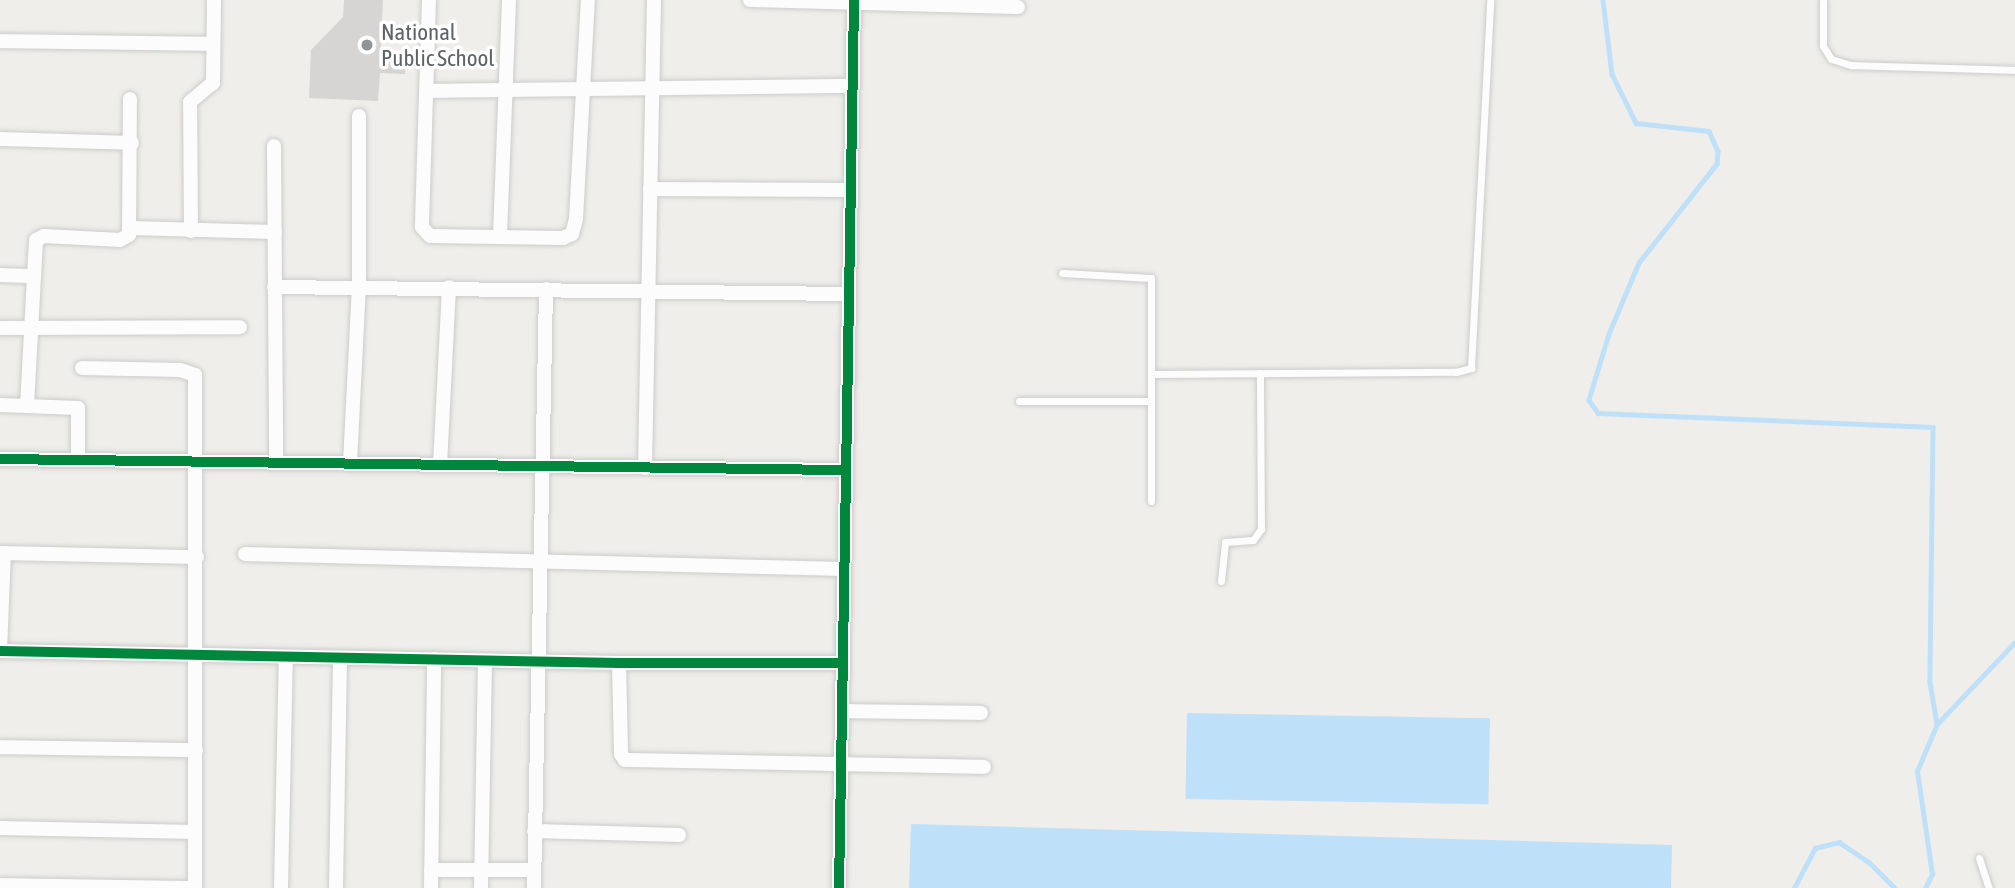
<!DOCTYPE html>
<style>
body{margin:0}
#map{position:relative;width:2015px;height:888px;overflow:hidden;background:#efeeea;font-family:"Asap Condensed",sans-serif}
div>[style]{position:absolute}
[style*='--x']{left:calc(var(--x)*1px);top:calc(var(--y)*1px);width:calc(var(--w)*1px);rotate:calc(var(--a)*1deg)}
.water>*{inset:0;background:#bfe0f9;transform-origin:0 0}
.stream>*{height:4.5px;margin:-2.25px;padding:0 2.25px;transform-origin:2.25px;border-radius:2.25px;background:#bfe0f9}
.building>*{inset:0;background:#d6d5d3}
.roads{filter:drop-shadow(0 0 2px #cbcccc) drop-shadow(0 0 2px #cbcccc)}
.service>*{height:7px;margin:-3.5px;padding:0 3.5px;transform-origin:3.5px;border-radius:3.5px;background:#fdfcfc}
.minor>*{height:14px;margin:-7px;padding:0 7px;transform-origin:7px;border-radius:7px;background:#fdfcfc}
.cycleway>*{height:10px;margin:-5px;padding:0 5px;transform-origin:5px;border-radius:5px;background:#00873e}
.dots>*{width:19px;height:19px;translate:-50% -50%;box-sizing:border-box;border:4px solid #fff;border-radius:50%}
span{translate:-50% -50%;white-space:nowrap;text-align:center;line-height:1.15;-webkit-text-stroke:7px #fff;paint-order:stroke}
.poi-label{font-size:23px;color:#5f6368}
.left{translate:0 -50%;text-align:left}
</style>
<div id="map">
<div class="water">
<div style="left:1187px;top:713px;width:303px;height:86px;rotate:1deg"></div>
<div style="clip-path:polygon(911px 824px,1672px 845px,1671px 888px,909px 888px)"></div>
</div>
<div class="stream">
<div style="--x:1603;--y:0;--w:75;--a:83.1"></div>
<div style="--x:1612;--y:74;--w:55;--a:63.9"></div>
<div style="--x:1636;--y:123;--w:73;--a:6.3"></div>
<div style="--x:1709;--y:131;--w:22;--a:66"></div>
<div style="--x:1718;--y:151;--w:13;--a:94"></div>
<div style="--x:1717;--y:164;--w:126;--a:128.2"></div>
<div style="--x:1639;--y:263;--w:77;--a:112.9"></div>
<div style="--x:1609;--y:334;--w:69;--a:106.9"></div>
<div style="--x:1589;--y:400;--w:16;--a:55"></div>
<div style="--x:1598;--y:413;--w:335;--a:2.4"></div>
<div style="--x:1933;--y:427;--w:255;--a:90.7"></div>
<div style="--x:1930;--y:682;--w:43;--a:80.5"></div>
<div style="--x:1794;--y:888;--w:45;--a:-62.3"></div>
<div style="--x:1815;--y:848;--w:25;--a:-14"></div>
<div style="--x:1839;--y:842;--w:36;--a:34"></div>
<div style="--x:1869;--y:862;--w:37;--a:45"></div>
<div style="--x:1925;--y:888;--w:16;--a:-63"></div>
<div style="--x:1932;--y:874;--w:104;--a:-98.3"></div>
<div style="--x:1917;--y:771;--w:51;--a:-66.9"></div>
<div style="--x:1937;--y:724;--w:113;--a:-46.4"></div>
</div>
<div class="building">
<div style="clip-path:polygon(344px 0,383px 0,380px 60px,406px 61px,405px 74px,380px 73px,378px 101px,309px 98px,311px 50px,343px 17px)"></div>
</div>
<div class="roads">
<div class="service">
<div style="--x:1823;--y:0;--w:46;--a:90"></div>
<div style="--x:1823;--y:46;--w:15;--a:58"></div>
<div style="--x:1831;--y:59;--w:21;--a:17"></div>
<div style="--x:1851;--y:65;--w:164;--a:1.7"></div>
<div style="--x:1062;--y:273;--w:89;--a:3.2"></div>
<div style="--x:1151;--y:278;--w:223;--a:90"></div>
<div style="--x:1151;--y:374;--w:305;--a:-0.4"></div>
<div style="--x:1456;--y:372;--w:16;--a:-15"></div>
<div style="--x:1471;--y:368;--w:368;--a:-87"></div>
<div style="--x:1019;--y:401;--w:132;--a:0"></div>
<div style="--x:1221;--y:581;--w:39;--a:-84"></div>
<div style="--x:1225;--y:542;--w:28;--a:-4"></div>
<div style="--x:1253;--y:540;--w:14;--a:-54"></div>
<div style="--x:1261;--y:529;--w:156;--a:-90.4"></div>
<div style="--x:1979;--y:858;--w:32;--a:72"></div>
</div>
<div class="minor">
<div style="--x:429;--y:0;--w:227;--a:91.8"></div>
<div style="--x:422;--y:227;--w:12;--a:48"></div>
<div style="--x:430;--y:236;--w:133;--a:0.9"></div>
<div style="--x:563;--y:238;--w:10;--a:-24"></div>
<div style="--x:572;--y:234;--w:16;--a:-75"></div>
<div style="--x:576;--y:219;--w:219;--a:-86.9"></div>
<div style="--x:750;--y:0;--w:268;--a:1.5"></div>
<div style="--x:0;--y:41;--w:213;--a:0.8"></div>
<div style="--x:428;--y:91;--w:424;--a:-0.7"></div>
<div style="--x:0;--y:139;--w:132;--a:1.7"></div>
<div style="--x:274;--y:146;--w:317;--a:89.6"></div>
<div style="--x:650;--y:189;--w:199;--a:0.3"></div>
<div style="--x:129;--y:228;--w:146;--a:1.6"></div>
<div style="--x:191;--y:231;--w:129;--a:-90.4"></div>
<div style="--x:190;--y:102;--w:30;--a:-40"></div>
<div style="--x:213;--y:83;--w:83;--a:-89.3"></div>
<div style="--x:500;--y:235;--w:235;--a:-87.8"></div>
<div style="--x:0;--y:275;--w:34;--a:2"></div>
<div style="--x:274;--y:287;--w:574;--a:0.7"></div>
<div style="--x:0;--y:328;--w:240;--a:-0.2"></div>
<div style="--x:82;--y:368;--w:98;--a:1.2"></div>
<div style="--x:180;--y:370;--w:16;--a:18"></div>
<div style="--x:195;--y:375;--w:513;--a:90"></div>
<div style="--x:0;--y:405;--w:78;--a:2.2"></div>
<div style="--x:78;--y:408;--w:52;--a:90"></div>
<div style="--x:27;--y:406;--w:166;--a:-86.9"></div>
<div style="--x:36;--y:240;--w:9;--a:-27"></div>
<div style="--x:44;--y:236;--w:76;--a:3"></div>
<div style="--x:120;--y:240;--w:10;--a:-29"></div>
<div style="--x:129;--y:235;--w:136;--a:-89.6"></div>
<div style="--x:0;--y:459;--w:845;--a:0.75"></div>
<div style="--x:350;--y:463;--w:177;--a:-87.1"></div>
<div style="--x:359;--y:286;--w:170;--a:-90"></div>
<div style="--x:440;--y:465;--w:178;--a:-87.1"></div>
<div style="--x:645;--y:468;--w:468;--a:-88.9"></div>
<div style="--x:0;--y:553;--w:197;--a:1.2"></div>
<div style="--x:245;--y:554;--w:599;--a:1.43"></div>
<div style="--x:0;--y:651;--w:619;--a:1.11"></div>
<div style="--x:619;--y:663;--w:224;--a:0"></div>
<div style="--x:0;--y:651;--w:98;--a:-87.7"></div>
<div style="--x:619;--y:663;--w:91;--a:88.7"></div>
<div style="--x:621;--y:754;--w:7;--a:56"></div>
<div style="--x:625;--y:760;--w:359;--a:1.1"></div>
<div style="--x:843;--y:711;--w:138;--a:0.8"></div>
<div style="--x:0;--y:747;--w:196;--a:0.9"></div>
<div style="--x:0;--y:828;--w:195;--a:1.2"></div>
<div style="--x:534;--y:831;--w:145;--a:1.6"></div>
<div style="--x:431;--y:870;--w:103;--a:0"></div>
<div style="--x:0;--y:885;--w:195;--a:0.9"></div>
<div style="--x:281;--y:888;--w:231;--a:-88.8"></div>
<div style="--x:336;--y:888;--w:230;--a:-89"></div>
<div style="--x:431;--y:888;--w:229;--a:-89.2"></div>
<div style="--x:481;--y:888;--w:227;--a:-89"></div>
<div style="--x:534;--y:888;--w:599;--a:-88.85"></div>
<div style="--x:839;--y:888;--w:888;--a:-89.03"></div>
</div>
</div>
<div class="cycleway">
<div style="--x:0;--y:459;--w:845;--a:0.75"></div>
<div style="--x:0;--y:651;--w:619;--a:1.11"></div>
<div style="--x:619;--y:663;--w:224;--a:0"></div>
<div style="--x:839;--y:888;--w:888;--a:-89.03"></div>
</div>
<div class="dots">
<div style="left:367px;top:45px;background:#919496"></div>
</div>
<div class="poi-label">
<span class="left" style="left:381px;top:45px">National<br>Public School</span>
</div>
</div>
